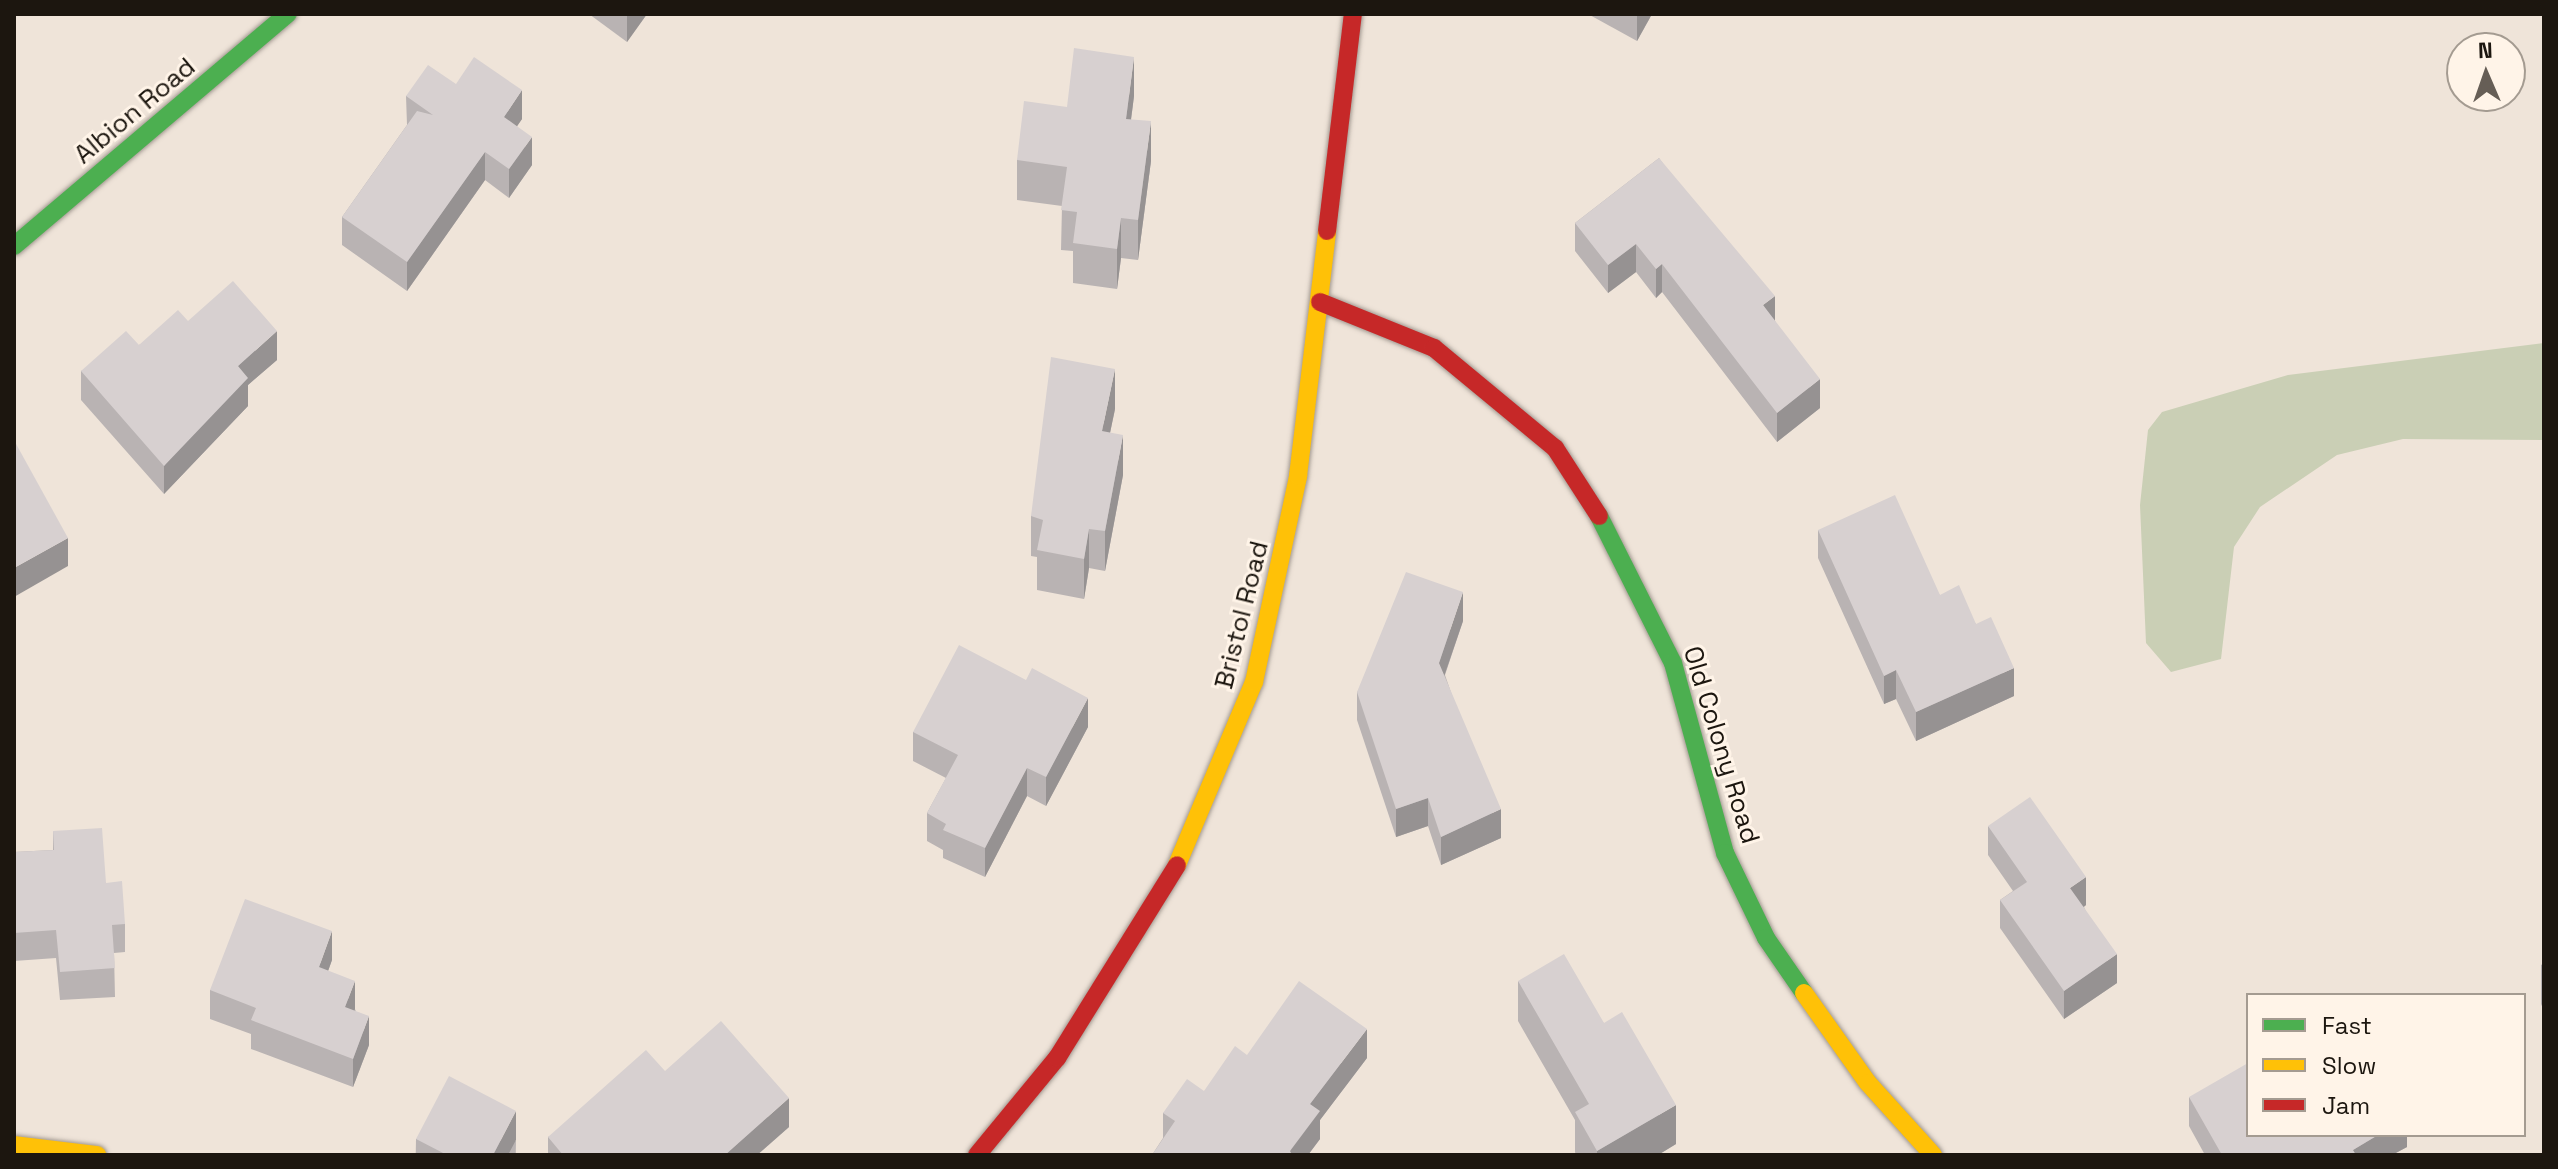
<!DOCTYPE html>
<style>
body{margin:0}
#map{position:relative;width:2558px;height:1169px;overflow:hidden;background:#efe4d9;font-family:"Space Grotesk",sans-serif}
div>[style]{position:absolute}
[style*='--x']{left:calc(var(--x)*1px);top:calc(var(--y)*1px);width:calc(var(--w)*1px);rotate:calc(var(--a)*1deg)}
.green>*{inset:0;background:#cacfb5}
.roads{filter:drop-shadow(0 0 2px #a39a92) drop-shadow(0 0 2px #a39a92)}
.fast>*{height:18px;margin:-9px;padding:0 9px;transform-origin:9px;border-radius:9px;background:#4caf50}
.slow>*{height:18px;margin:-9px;padding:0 9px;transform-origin:9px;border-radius:9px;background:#ffc107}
.jam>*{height:18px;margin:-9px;padding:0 9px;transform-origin:9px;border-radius:9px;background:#c62828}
.wall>*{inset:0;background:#b9b3b3;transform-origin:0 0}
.shaded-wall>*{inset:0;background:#969292}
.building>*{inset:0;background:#d7d0d0}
span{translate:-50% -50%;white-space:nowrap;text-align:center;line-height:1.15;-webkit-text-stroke:6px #fff4e8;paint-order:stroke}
.street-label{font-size:26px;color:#1c160f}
.frame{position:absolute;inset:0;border:16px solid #1c160f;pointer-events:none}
.legend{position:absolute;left:2246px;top:993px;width:280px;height:144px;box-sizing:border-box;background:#fff4e8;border:2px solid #a49b91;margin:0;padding:10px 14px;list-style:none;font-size:24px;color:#1c160f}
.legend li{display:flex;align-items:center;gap:16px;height:40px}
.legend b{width:40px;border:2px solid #a49b91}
.north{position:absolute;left:2446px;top:32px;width:80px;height:80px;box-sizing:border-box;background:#fff4e8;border:2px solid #a49b91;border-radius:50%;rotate:358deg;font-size:22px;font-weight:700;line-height:32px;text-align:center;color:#1c160f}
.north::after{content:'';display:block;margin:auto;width:28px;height:36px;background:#665e56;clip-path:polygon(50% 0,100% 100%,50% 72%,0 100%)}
</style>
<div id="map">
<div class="green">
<div style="clip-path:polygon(2544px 343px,2544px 440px,2403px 439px,2337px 455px,2260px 507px,2234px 547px,2221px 659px,2171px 672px,2146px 643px,2140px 505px,2148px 430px,2162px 412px,2288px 375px)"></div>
</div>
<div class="roads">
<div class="fast">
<div style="--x:14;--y:246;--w:359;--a:-40.3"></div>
<div style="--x:1599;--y:516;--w:165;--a:63.3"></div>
<div style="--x:1673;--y:663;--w:197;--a:74.7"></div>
<div style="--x:1725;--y:853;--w:94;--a:64.2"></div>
<div style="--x:1766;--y:938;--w:67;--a:55.4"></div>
</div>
<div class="slow">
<div style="--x:1177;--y:865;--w:199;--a:-67.2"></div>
<div style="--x:1254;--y:682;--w:211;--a:-77.9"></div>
<div style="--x:1298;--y:476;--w:247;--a:-83.2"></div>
<div style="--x:1804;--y:993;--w:110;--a:54.6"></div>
<div style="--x:1868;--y:1083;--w:97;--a:47.9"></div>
<div style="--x:14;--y:1145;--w:84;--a:6.9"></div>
</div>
<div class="jam">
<div style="--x:1327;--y:231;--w:219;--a:-83.2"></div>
<div style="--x:1320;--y:302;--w:123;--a:22"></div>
<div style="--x:1434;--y:348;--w:157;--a:39.6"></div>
<div style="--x:1555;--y:448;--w:81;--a:57.1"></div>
<div style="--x:977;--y:1155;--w:126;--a:-50.5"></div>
<div style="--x:1057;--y:1058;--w:227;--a:-58.1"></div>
</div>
</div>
<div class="wall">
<div style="clip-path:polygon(589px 14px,647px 14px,627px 42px)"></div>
<div style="clip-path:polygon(1588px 14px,1652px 14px,1637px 41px)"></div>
<div style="clip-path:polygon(456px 84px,522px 119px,517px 126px,532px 165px,509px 198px,485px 180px,407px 291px,342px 245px,342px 217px,407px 125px,406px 96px)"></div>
<div style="clip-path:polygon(1134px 96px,1131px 119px,1151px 161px,1138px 260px,1121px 258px,1117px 289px,1073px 283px,1073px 251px,1061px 250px,1062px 206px,1017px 200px,1017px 160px,1067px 107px)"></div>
<div style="clip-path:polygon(1659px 158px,1775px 321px,1820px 408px,1777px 442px,1662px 292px,1656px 298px,1636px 272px,1608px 293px,1575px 251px,1575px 223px)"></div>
<div style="clip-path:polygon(188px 321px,277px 360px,248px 385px,248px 406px,164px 494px,81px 400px,81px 371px,139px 345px)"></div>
<div style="clip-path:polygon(1115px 409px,1110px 433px,1123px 475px,1105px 571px,1089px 568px,1084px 599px,1037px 590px,1037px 557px,1031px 556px,1031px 516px)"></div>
<div style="clip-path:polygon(1818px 530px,1940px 595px,1976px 624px,2014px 696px,1916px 741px,1896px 699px,1884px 704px,1818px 558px)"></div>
<div style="clip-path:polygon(1463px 621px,1445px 675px,1501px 838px,1441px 865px,1428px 826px,1396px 837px,1357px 720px,1357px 692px)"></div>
<div style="clip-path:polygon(1088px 727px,1046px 806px,1027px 796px,985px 877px,943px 858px,943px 850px,927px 841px,927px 813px,946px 778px,913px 761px,913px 732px)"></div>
<div style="clip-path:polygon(1988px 826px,2086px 905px,2084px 907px,2117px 983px,2064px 1019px,2000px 928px,2000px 900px,2013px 891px,1988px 855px)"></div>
<div style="clip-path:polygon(53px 831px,106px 883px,125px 924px,125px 952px,114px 953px,115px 997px,60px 1000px,56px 958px,14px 961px,14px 852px,53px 850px)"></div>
<div style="clip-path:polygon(332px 960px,328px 971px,355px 1009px,369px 1045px,353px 1087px,251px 1049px,251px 1034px,210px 1019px,210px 990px)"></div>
<div style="clip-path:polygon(2544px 963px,2544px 1011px,2541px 1004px,2541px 965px)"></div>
<div style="clip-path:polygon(1518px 981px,1604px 1023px,1676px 1144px,1658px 1155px,1576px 1155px,1575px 1152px,1575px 1120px,1518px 1021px)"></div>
<div style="clip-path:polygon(1367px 1058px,1320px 1120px,1320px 1139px,1308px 1155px,1152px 1155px,1163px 1138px,1163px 1113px,1204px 1091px)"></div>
<div style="clip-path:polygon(665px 1071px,789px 1127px,757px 1155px,548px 1155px,548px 1137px)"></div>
<div style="clip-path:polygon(2189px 1097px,2248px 1135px,2407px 1135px,2407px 1147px,2392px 1155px,2205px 1155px,2189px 1126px)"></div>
<div style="left:416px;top:1139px;width:100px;height:16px;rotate:1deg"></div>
</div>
<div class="shaded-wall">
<div style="clip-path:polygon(627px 14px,647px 14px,627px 42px)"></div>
<div style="clip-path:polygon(1637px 14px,1652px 14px,1637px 41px)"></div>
<div style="clip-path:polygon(1134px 57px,1134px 96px,1126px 159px,1126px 119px)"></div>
<div style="clip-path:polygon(522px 90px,522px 119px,504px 145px,504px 117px)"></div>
<div style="clip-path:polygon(1151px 121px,1151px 161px,1138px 260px,1138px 220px)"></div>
<div style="clip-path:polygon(532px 137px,532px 165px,509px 198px,509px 169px)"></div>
<div style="clip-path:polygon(485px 152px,485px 180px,407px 291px,407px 262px)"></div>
<div style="clip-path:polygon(1121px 218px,1121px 258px,1117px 289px,1117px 249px)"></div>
<div style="clip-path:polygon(1636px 244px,1636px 272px,1608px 293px,1608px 265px)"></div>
<div style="clip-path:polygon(1662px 264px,1662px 292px,1656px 298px,1656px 269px)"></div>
<div style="clip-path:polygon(1775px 296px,1775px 324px,1763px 305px)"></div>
<div style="clip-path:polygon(277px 331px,277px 360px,248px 385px,248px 406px,164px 494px,164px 466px,238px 366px)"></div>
<div style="clip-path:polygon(1115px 369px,1115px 409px,1102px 471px,1102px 431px)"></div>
<div style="clip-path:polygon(1820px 379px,1820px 408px,1777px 442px,1777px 413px)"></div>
<div style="clip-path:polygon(1123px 435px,1123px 475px,1105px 571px,1105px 531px)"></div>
<div style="clip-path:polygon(1089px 529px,1089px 568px,1084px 599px,1084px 559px)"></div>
<div style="clip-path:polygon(68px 538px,68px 566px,14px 597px,14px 568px)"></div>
<div style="clip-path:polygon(1463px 592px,1463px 621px,1439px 691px,1439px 663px)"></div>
<div style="clip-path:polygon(2014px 668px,2014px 696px,1916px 741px,1916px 712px)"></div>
<div style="clip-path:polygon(1896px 670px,1896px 699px,1884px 704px,1884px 676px)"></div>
<div style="clip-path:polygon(1088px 698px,1088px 727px,1046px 806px,1046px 777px)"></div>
<div style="clip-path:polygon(1027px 768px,1027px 796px,985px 877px,985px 848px)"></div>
<div style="clip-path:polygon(1428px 798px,1428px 826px,1396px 837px,1396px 809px)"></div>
<div style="clip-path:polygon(1501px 809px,1501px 838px,1441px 865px,1441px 837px)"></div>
<div style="clip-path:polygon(2086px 877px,2086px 905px,2070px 916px,2070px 888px)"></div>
<div style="clip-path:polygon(332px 931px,332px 960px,319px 996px,319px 967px)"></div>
<div style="clip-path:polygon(2117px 954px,2117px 983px,2064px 1019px,2064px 991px)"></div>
<div style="clip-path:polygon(355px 981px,355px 1009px,345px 1035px,345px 1007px)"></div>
<div style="clip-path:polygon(369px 1016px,369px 1045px,353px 1087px,353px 1059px)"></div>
<div style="clip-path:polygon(1367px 1029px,1367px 1058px,1320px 1120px,1320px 1139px,1308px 1155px,1290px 1155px,1290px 1151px,1310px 1104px)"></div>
<div style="clip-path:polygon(789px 1098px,789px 1127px,757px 1155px,725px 1155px)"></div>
<div style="clip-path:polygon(1676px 1105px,1676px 1144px,1658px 1155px,1597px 1155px,1597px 1151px)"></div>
<div style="clip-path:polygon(516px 1111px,516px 1140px,508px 1155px,493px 1155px)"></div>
<div style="clip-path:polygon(2378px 1135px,2407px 1135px,2407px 1147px,2392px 1155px,2353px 1155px,2353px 1150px)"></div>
</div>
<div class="building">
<div style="clip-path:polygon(1074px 48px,1134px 57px,1126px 119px,1151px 121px,1138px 220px,1121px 218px,1117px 249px,1073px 243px,1077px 212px,1061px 210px,1067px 167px,1017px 160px,1024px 101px,1067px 107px)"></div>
<div style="clip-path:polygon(474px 57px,522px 90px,504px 117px,532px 137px,509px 169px,485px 152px,407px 262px,342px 217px,417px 111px,433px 115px,406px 96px,428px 65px,456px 84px)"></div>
<div style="clip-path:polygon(1659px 158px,1775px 296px,1763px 305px,1820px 379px,1777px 413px,1662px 264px,1656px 269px,1636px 244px,1608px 265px,1575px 223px)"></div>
<div style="clip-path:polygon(233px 281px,277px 331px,238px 366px,248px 378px,164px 466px,81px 371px,126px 331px,139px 345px,178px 310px,188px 321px)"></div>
<div style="clip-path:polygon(1051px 357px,1115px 369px,1102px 431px,1123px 435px,1105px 531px,1089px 529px,1084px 559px,1037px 550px,1043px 520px,1031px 516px)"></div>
<div style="clip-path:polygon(15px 442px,68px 538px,14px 568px,14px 443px)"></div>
<div style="clip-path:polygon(1895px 495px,1940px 595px,1959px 585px,1976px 624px,1991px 617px,2014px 668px,1916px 712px,1896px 670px,1884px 676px,1818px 530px)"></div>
<div style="clip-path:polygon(1406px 572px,1463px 592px,1439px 663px,1501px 809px,1441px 837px,1428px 798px,1396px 809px,1357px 692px)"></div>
<div style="clip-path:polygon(959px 645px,1026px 680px,1032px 668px,1088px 698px,1046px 777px,1027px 768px,985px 848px,943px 830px,946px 824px,927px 813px,958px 755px,913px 732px)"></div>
<div style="clip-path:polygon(2030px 797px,2086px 877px,2070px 888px,2117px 954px,2064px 991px,2000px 900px,2027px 882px,1988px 826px)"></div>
<div style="clip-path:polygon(102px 828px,106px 883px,122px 881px,125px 924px,112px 925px,115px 968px,60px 972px,56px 930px,14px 933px,14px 852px,54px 850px,53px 831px)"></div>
<div style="clip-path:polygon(245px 899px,332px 931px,319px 967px,355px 981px,345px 1007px,369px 1016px,353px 1059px,251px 1020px,256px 1008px,210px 990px)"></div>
<div style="clip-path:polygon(1564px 954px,1604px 1023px,1622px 1012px,1676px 1105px,1597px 1151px,1575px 1112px,1589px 1104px,1518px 981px)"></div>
<div style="clip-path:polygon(1299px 981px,1367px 1029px,1310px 1104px,1320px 1111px,1290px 1151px,1292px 1155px,1152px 1155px,1175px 1121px,1163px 1113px,1187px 1079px,1204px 1091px,1235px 1046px,1247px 1055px)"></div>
<div style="clip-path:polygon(721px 1021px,789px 1098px,725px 1155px,563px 1155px,548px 1137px,646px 1050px,665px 1071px)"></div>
<div style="clip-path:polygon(2248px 1063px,2248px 1135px,2378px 1135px,2353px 1150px,2356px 1155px,2222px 1155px,2189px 1097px)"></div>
<div style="clip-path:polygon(449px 1076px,516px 1111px,493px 1155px,447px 1155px,416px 1139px)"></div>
</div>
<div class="street-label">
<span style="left:135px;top:111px;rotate:-40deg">Albion Road</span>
<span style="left:1242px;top:615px;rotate:-76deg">Bristol Road</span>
<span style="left:1721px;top:745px;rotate:73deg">Old Colony Road</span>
</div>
<div class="frame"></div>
<ul class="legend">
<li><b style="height:10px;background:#4caf50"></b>Fast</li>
<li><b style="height:10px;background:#ffc107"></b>Slow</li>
<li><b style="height:10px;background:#c62828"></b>Jam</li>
</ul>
<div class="north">N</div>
</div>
